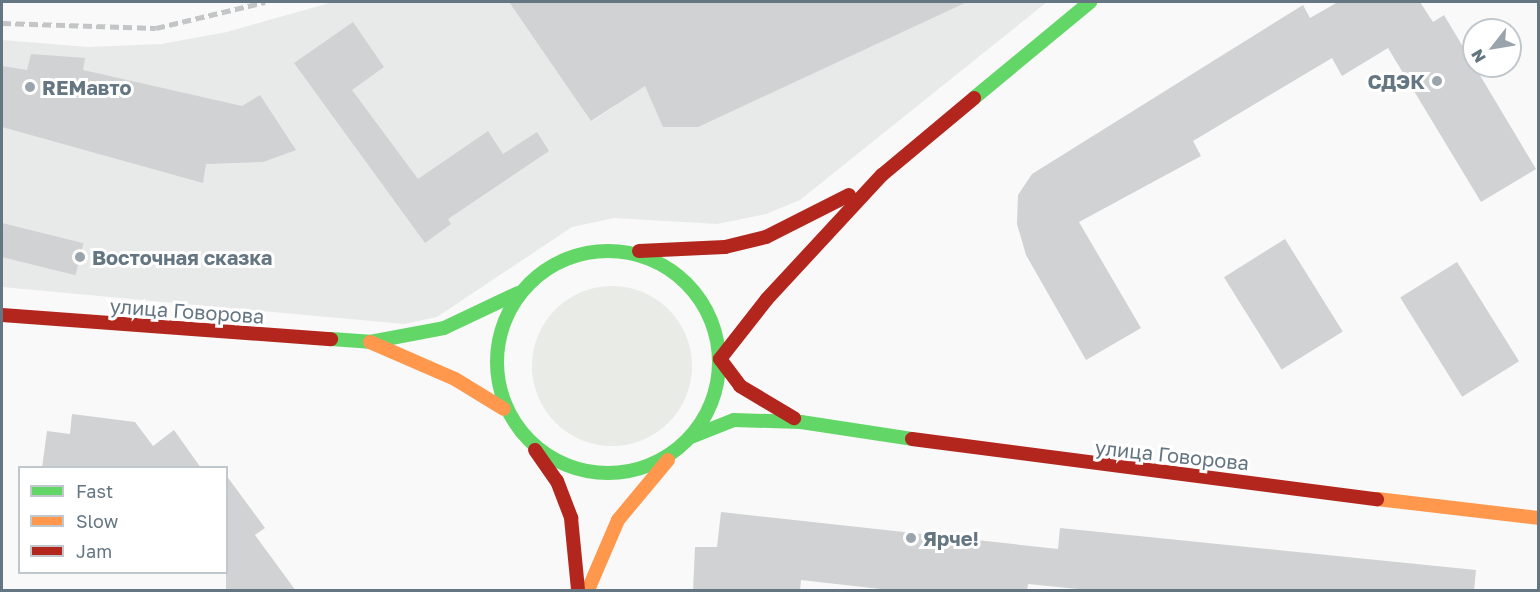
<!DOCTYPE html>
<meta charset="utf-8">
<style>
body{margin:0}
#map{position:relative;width:1540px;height:592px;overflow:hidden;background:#f9f9f9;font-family:"Golos Text",sans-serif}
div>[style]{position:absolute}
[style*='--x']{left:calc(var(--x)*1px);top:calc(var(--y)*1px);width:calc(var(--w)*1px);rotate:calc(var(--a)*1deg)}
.built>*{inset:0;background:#e8e9e9}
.green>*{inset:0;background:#e8ebe6}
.round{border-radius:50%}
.building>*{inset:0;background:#d0d2d3;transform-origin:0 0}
.fast>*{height:14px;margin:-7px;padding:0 7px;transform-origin:7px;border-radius:7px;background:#63d668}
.fast>.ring{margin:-7px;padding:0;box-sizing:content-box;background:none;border:14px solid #63d668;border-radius:50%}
.slow>*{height:14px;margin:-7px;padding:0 7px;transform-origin:7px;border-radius:7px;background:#ff974d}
.jam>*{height:14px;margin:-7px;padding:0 7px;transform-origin:7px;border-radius:7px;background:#b3261e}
.rail>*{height:4.5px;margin-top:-2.25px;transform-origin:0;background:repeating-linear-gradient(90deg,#c3c5c6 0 9px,transparent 0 13.5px)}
.dots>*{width:16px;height:16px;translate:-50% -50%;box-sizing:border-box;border:3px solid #fff;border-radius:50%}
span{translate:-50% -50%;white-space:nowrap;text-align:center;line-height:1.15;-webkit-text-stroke:6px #fff;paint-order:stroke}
.poi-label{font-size:20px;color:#657683;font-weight:700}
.right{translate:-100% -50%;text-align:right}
.left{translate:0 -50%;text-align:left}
.street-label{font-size:20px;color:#657683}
.frame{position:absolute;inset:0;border:3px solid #657683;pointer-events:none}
.legend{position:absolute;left:18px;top:466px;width:210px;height:108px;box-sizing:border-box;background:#fff;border:2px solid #c1c8cd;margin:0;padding:8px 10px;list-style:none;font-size:18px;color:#657683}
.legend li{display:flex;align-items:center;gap:12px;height:30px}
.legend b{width:30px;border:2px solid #c1c8cd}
.north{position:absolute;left:1462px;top:18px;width:60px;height:60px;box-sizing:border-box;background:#fff;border:2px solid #c1c8cd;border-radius:50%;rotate:239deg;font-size:16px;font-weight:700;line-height:24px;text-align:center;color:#657683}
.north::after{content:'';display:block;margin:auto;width:21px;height:27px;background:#99a4ac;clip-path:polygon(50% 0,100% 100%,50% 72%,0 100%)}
</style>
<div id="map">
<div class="built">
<div style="clip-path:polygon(333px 2px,509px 2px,592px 121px,615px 106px,626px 81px,576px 2px,1047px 2px,800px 200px,766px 214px,717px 224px,614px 218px,572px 227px,437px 317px,404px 324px,2px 287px,2px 40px,89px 47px,161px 44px,227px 32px)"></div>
</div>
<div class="green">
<div class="round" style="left:532px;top:286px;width:160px;height:160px"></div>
</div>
<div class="building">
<div style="clip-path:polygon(509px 2px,967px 2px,698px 127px,663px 127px,645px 86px,591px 121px)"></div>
<div style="clip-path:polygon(1338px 2px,1420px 2px,1433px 22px,1444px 15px,1536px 169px,1481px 202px,1388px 48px,1342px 76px,1332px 58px,1193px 141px,1201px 156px,1079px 222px,1141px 328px,1086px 360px,1026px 255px,1017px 224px,1018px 195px,1032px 174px,1303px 5px,1310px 18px)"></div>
<div style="clip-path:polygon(353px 22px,384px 67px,352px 90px,418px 179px,488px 131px,503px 154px,537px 132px,549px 151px,448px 219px,451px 224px,425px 243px,294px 63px)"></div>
<div style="clip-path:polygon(31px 54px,85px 58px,83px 70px,242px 106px,260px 95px,296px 150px,263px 162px,206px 164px,203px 183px,2px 127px,2px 66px,27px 70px)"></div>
<div style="left:2px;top:223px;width:84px;height:33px;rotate:14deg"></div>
<div style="left:1285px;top:239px;width:109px;height:72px;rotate:58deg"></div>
<div style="left:1457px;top:262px;width:117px;height:67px;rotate:58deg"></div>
<div style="clip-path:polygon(72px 414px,135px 422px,153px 446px,174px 430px,201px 468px,42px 468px,47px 431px,70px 434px)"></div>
<div style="clip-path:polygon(226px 475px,265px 528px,255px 535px,296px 591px,226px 591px)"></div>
<div style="clip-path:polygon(721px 512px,1058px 549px,1060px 528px,1476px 570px,1474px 591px,1097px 591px,1028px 584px,1027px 591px,898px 591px,801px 580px,800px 591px,693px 591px,695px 547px,717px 547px)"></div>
</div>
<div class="fast">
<div style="--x:974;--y:98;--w:151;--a:-39.6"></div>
<div class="ring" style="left:497px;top:251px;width:208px;height:208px"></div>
<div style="--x:331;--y:339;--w:39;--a:4"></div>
<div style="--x:370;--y:342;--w:75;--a:-10.7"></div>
<div style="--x:444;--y:328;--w:82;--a:-25.3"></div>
<div style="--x:691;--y:437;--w:46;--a:-21.6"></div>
<div style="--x:734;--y:420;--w:67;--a:1.7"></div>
<div style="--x:801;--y:422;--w:112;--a:8.7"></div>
</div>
<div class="slow">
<div style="--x:370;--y:342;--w:93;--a:23.5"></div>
<div style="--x:455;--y:379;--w:57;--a:31.5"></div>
<div style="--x:1377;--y:499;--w:162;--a:6.7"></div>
<div style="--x:588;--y:590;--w:76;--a:-66.8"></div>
<div style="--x:618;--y:520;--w:78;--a:-50.2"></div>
</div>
<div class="jam">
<div style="--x:639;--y:251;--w:86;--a:-2.7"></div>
<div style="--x:725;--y:247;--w:42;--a:-13.7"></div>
<div style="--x:766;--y:237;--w:93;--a:-26.8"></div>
<div style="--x:2;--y:315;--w:330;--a:4.2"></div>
<div style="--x:720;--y:359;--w:76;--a:-51.9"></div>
<div style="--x:767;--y:299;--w:169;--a:-47.2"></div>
<div style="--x:882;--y:175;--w:120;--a:-39.9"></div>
<div style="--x:720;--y:359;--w:34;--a:53"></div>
<div style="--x:740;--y:386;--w:63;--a:30.7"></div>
<div style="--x:912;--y:439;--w:469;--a:7.4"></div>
<div style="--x:535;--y:450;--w:38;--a:55"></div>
<div style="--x:557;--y:481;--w:40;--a:69"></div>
<div style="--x:571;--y:518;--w:72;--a:84.4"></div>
</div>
<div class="rail">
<div style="--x:2;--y:23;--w:154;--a:1.9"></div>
<div style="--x:156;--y:28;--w:112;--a:-13.4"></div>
</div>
<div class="dots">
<div style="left:1437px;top:81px;background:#99a4ac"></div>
<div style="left:30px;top:87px;background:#99a4ac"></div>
<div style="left:80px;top:257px;background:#99a4ac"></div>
<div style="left:911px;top:538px;background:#99a4ac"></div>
</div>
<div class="poi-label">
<span class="right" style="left:1425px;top:81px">СДЭК</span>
<span class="left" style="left:42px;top:87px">REMавто</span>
<span class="left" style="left:92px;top:257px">Восточная сказка</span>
<span class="left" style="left:923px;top:538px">Ярче!</span>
</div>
<div class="street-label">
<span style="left:187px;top:311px;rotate:4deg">улица Говорова</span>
<span style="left:1172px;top:455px;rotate:6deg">улица Говорова</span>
</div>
<div class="frame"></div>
<ul class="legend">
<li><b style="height:8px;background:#63d668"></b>Fast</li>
<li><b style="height:8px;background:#ff974d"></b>Slow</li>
<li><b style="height:8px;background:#b3261e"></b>Jam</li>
</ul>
<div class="north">N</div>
</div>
